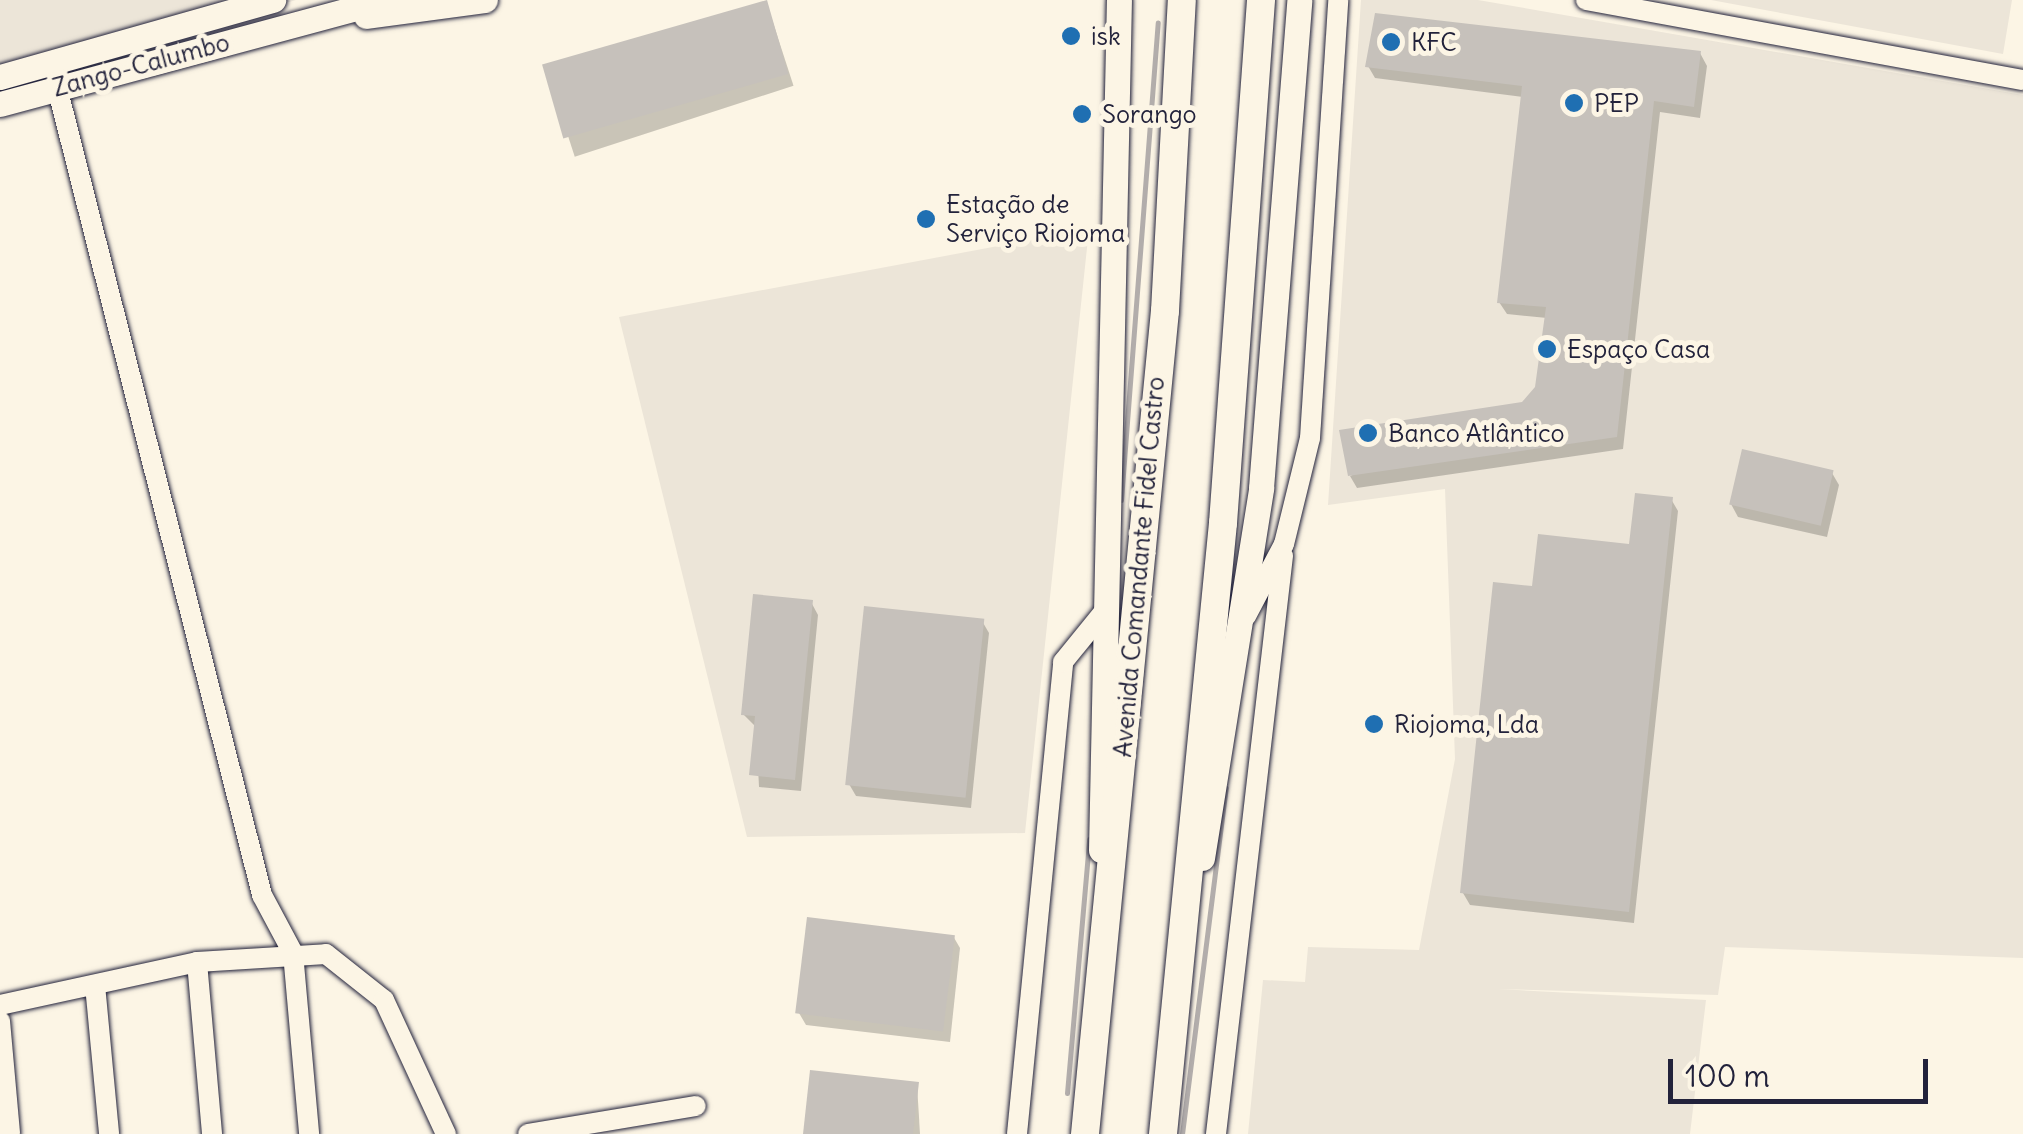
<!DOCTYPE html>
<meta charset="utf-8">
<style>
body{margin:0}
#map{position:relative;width:2023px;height:1134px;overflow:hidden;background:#fcf5e5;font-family:Delius,sans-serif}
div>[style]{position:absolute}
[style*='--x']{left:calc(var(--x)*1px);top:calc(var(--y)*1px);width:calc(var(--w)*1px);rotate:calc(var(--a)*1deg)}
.built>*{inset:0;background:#ece5d8}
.shadow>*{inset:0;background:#0003;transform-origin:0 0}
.stream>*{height:5px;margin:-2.5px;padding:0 2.5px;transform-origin:2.5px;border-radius:2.5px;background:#b2adab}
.building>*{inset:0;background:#c6c1bb;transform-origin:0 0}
.roads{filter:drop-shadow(0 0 2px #22223b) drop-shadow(0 0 2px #22223b)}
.minor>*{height:20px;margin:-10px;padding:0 10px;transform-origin:10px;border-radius:10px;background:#fcf5e5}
.major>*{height:25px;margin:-12.5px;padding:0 12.5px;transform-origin:12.5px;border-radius:12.5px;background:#fcf5e5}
.highway>*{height:28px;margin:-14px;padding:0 14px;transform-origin:14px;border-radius:14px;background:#fcf5e5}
.dots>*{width:28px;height:28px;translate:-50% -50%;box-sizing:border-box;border:5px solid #fcf5e5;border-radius:50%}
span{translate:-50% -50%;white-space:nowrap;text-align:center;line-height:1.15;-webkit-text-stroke:10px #fcf5e5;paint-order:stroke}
.poi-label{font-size:25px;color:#22223b}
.left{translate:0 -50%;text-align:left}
.street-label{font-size:25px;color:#22223b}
.scale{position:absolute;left:1668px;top:1059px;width:260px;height:45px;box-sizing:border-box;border:5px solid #22223b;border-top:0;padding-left:12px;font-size:30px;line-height:35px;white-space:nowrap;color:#22223b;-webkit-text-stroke:8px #fcf5e5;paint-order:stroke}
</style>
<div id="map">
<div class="built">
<div style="clip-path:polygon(0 0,296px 0,0 82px)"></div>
<div style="clip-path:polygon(1361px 0,1478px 0,2023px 95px,2023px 958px,1725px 947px,1718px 995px,1498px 989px,1706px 1000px,1690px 1134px,1248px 1134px,1263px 980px,1305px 982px,1308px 947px,1419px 950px,1455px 759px,1445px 489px,1328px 505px)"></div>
<div style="clip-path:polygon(1711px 0,2012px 0,2003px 54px)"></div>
<div style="clip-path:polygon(1089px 229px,1025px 833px,747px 837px,619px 317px)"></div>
</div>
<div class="shadow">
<div style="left:766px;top:1px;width:89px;height:230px;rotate:72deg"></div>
<div style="clip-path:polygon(1700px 53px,1707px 66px,1700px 118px,1660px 112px,1623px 449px,1357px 488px,1350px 476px,1524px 405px,1538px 388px,1547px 318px,1507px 314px,1499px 302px,1523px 97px,1375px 78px,1368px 66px)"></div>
<div style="clip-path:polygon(1832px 473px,1839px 485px,1827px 537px,1738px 517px,1731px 504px)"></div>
<div style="clip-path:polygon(1671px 499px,1678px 511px,1634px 923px,1470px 905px,1463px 893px,1535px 589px,1632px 547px)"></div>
<div style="clip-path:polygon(811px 602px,818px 615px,801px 791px,759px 787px,756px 727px,743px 714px)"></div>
<div style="clip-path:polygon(982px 621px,989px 633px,971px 808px,856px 796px,849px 784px)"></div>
<div style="clip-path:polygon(953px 936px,960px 948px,950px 1042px,806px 1025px,799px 1013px)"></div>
<div style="clip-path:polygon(917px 1084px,920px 1134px,805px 1134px)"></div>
</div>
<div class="stream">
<div style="--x:1121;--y:500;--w:479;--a:-85.6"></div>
<div style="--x:1067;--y:1093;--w:255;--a:-85"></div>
<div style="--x:1182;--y:1134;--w:349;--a:-82.8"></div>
</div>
<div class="building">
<div style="left:767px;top:0;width:77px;height:234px;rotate:74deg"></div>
<div style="clip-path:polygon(1375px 13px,1701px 51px,1694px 107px,1654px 101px,1617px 437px,1348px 476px,1339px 430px,1522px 402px,1535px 387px,1546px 307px,1497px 303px,1522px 86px,1365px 67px)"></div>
<div style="left:1742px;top:449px;width:94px;height:57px;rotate:13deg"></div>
<div style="clip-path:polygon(1635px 493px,1673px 497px,1629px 912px,1460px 893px,1493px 582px,1532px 586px,1538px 534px,1629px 544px)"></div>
<div style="clip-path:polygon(753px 594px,813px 600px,795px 780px,749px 775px,755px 716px,741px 715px)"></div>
<div style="left:864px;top:606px;width:121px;height:180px;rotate:6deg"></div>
<div style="left:807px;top:917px;width:149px;height:97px;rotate:7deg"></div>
<div style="clip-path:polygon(810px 1070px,919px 1082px,913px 1134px,803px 1134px)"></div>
</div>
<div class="roads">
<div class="minor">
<div style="--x:1586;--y:0;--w:444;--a:10.4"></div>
<div style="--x:57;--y:87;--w:834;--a:75.76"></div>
<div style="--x:262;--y:895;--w:66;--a:61.9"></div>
<div style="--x:293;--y:953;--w:182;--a:84.9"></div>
<div style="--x:1246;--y:616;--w:81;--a:-62.2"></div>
<div style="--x:1284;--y:544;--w:109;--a:-76.2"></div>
<div style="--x:1310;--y:438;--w:439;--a:-86.3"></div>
<div style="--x:197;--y:962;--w:173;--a:85"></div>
<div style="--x:95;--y:985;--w:150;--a:84.6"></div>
<div style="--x:0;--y:1005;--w:202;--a:-12.3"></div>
<div style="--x:197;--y:962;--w:129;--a:-3.5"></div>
<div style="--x:326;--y:954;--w:74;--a:38.4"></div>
<div style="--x:384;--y:1000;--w:148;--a:65.2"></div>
<div style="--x:0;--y:1021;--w:113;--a:84.9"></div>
<div style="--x:528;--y:1134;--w:170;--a:-9.5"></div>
<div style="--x:1017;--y:1134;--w:474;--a:-84.4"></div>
<div style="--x:1063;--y:662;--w:68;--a:-50.9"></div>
<div style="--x:1216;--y:1134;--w:582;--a:-83.39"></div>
</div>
<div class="major">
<div style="--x:366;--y:16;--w:120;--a:-7.7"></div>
<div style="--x:0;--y:77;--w:284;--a:-15.8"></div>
<div style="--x:0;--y:104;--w:399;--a:-15.1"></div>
<div style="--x:1101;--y:850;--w:850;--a:-88.79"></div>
<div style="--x:1202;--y:858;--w:375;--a:-80.9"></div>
<div style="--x:1261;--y:488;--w:489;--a:-85.5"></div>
</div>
<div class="highway">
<div style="--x:1085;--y:1134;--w:827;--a:-84.45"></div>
<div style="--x:1165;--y:311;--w:311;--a:-86.9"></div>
<div style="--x:1163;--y:1134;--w:614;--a:-84.39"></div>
<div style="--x:1223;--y:523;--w:524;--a:-85.84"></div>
</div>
</div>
<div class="dots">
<div style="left:1071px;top:36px;background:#1f6fb2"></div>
<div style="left:1391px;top:42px;background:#1f6fb2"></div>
<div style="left:1574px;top:103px;background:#1f6fb2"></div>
<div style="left:1082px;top:114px;background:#1f6fb2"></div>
<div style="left:926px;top:219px;background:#1f6fb2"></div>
<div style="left:1547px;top:349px;background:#1f6fb2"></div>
<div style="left:1368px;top:433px;background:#1f6fb2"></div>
<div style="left:1374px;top:724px;background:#1f6fb2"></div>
</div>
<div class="poi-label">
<span class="left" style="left:1091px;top:36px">isk</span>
<span class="left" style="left:1411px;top:42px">KFC</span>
<span class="left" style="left:1594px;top:103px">PEP</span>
<span class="left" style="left:1102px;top:114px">Sorango</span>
<span class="left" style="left:946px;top:219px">Estação de<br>Serviço Riojoma</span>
<span class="left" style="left:1567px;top:349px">Espaço Casa</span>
<span class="left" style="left:1388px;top:433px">Banco Atlântico</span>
<span class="left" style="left:1394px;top:724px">Riojoma, Lda</span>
</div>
<div class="street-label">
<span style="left:141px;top:65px;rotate:-15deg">Zango-Calumbo</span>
<span style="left:1139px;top:567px;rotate:-85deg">Avenida Comandante Fidel Castro</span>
</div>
<div class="scale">100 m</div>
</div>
